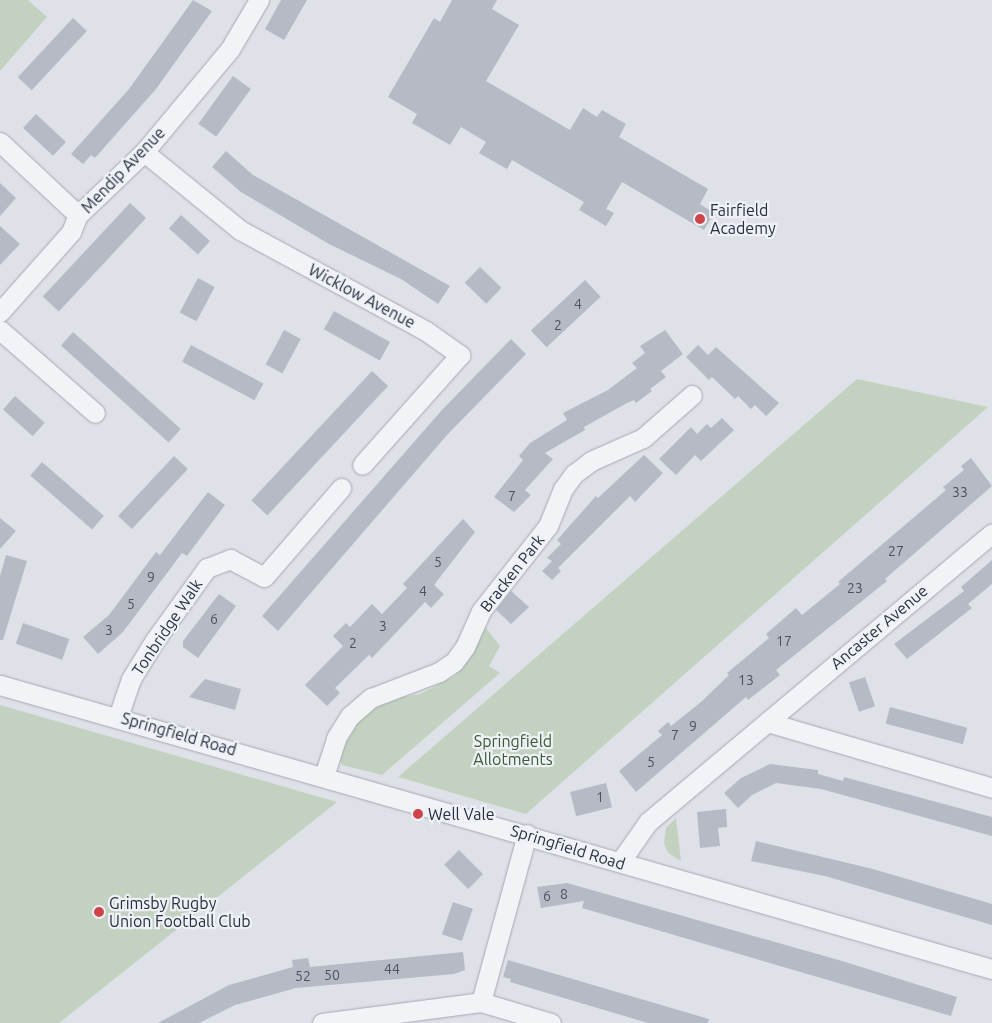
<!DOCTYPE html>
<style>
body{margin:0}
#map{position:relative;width:992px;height:1023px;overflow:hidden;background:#dfe1e8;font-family:Ubuntu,sans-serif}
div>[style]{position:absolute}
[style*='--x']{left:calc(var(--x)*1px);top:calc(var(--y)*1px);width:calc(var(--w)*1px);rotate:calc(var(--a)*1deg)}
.green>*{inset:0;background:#c3d2c0}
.building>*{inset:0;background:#b6bac5;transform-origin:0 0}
.roads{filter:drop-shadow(0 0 1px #a4a8b2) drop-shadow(0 0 1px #a4a8b2)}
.street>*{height:19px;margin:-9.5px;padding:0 9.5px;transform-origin:9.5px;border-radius:9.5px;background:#f1f3f6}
.dots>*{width:14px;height:14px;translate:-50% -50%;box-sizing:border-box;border:2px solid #eef1f6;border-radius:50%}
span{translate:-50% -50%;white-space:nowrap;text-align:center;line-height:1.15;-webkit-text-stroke:4.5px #eef1f6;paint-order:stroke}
.number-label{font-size:14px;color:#4c5160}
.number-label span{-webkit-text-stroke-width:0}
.street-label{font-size:16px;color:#282e3f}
.poi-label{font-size:16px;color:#282e3f}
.left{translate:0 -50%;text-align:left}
.park-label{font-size:16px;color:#395b35}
</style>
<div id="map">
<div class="green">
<div style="clip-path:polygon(0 0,28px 0,47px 17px,0 71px)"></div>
<div style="clip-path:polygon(857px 379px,988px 407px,526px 814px,398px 777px)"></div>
<div style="clip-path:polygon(486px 628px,500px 646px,489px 666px,500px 673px,382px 775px,342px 765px,337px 753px,353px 722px,385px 700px,420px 694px,455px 676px)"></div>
<div style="clip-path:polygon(0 705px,337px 802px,59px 1023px,0 1023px)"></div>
<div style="clip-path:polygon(676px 818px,681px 861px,668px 853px,664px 843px,666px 828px)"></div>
</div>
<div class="building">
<div style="clip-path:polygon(193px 0,212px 11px,156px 89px,95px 158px,91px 155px,83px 164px,71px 154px,129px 89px)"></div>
<div style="clip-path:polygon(281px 0,307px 0,284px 40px,265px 29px)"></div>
<div style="clip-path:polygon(452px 0,497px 0,492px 9px,519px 25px,486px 81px,570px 130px,583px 108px,597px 117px,602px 110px,626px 124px,619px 137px,708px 189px,700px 204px,714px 213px,704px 230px,622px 182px,606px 209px,614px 213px,606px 226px,579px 210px,584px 202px,512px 160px,507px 169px,479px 153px,486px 142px,461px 127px,450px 145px,412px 123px,417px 114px,388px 97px,434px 18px,440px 22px)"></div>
<div style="left:73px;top:18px;width:19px;height:81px;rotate:43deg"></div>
<div style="left:233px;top:76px;width:22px;height:59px;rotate:36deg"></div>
<div style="left:36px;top:114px;width:41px;height:19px;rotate:43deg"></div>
<div style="clip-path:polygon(226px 151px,253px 175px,450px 286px,438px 304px,401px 279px,329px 244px,241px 192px,212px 167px)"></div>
<div style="clip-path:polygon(0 183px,16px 198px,0 216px)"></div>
<div style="left:130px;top:203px;width:22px;height:128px;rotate:43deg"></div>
<div style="left:181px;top:215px;width:39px;height:18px;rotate:42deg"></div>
<div style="clip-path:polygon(0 226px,20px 244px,0 265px)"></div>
<div style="left:480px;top:267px;width:30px;height:22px;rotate:44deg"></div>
<div style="left:198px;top:278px;width:19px;height:39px;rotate:28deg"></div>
<div style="left:585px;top:280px;width:23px;height:74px;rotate:47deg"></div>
<div style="left:334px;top:311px;width:64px;height:21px;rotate:29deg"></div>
<div style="left:284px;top:330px;width:19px;height:39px;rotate:28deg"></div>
<div style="clip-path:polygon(665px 330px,683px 354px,661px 371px,666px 377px,650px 389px,652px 391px,636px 403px,634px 400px,627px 403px,584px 427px,585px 430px,545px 453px,553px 459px,525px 490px,531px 495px,514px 512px,494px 497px,523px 460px,519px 456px,530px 443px,567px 420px,563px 413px,608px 390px,637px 368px,632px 363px,645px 353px,640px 346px)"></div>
<div style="left:73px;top:332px;width:145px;height:18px;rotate:42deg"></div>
<div style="clip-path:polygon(511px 339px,526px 354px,447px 435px,278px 631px,262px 616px,441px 411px)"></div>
<div style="left:191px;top:345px;width:82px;height:19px;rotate:28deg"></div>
<div style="clip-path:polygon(698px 345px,708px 355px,716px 347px,779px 403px,766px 416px,755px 405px,751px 409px,738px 396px,735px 399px,712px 377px,709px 380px,686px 357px)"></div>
<div style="left:372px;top:371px;width:22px;height:177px;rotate:43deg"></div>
<div style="left:15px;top:396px;width:40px;height:18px;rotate:42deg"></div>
<div style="clip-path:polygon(722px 418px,734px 430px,701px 461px,695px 455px,676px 475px,659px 459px,691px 427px,697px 434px,707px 424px,711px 428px)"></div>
<div style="clip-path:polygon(644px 455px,663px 473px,635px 502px,630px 496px,558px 568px,553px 563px,561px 571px,552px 580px,542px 571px,552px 561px,547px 558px,561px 544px,557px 540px,596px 496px,598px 498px)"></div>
<div style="left:174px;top:456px;width:19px;height:82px;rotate:43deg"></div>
<div style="clip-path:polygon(971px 458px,992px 486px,885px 579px,887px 581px,776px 670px,780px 675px,748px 700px,746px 697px,636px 792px,619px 771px,662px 735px,658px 731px,668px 722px,671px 726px,701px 702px,729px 675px,727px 673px,769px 638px,766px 634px,796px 608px,802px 615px,840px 584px,838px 582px,946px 490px,943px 487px,964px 470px,961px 466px)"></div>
<div style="left:42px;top:462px;width:82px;height:18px;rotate:41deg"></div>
<div style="clip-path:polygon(208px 492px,225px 505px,187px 556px,182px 553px,123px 632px,98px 654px,83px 637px,109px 615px,156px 552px,160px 555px)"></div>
<div style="clip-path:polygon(0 518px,16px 531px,0 549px)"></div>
<div style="clip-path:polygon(463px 519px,475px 532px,434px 585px,444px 594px,431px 608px,425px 602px,372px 658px,369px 655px,335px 688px,340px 693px,327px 706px,305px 685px,343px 646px,333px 636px,346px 623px,350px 627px,372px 604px,382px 614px,407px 588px,403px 584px)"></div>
<div style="clip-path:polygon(6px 555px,27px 561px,3px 640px,0 640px,0 576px)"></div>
<div style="clip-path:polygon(992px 560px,992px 584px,968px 604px,972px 608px,907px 659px,894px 644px,964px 591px,961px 587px)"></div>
<div style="clip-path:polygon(511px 591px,529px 607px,511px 624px,496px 610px)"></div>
<div style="clip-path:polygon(219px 594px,236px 606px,198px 658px,183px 647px,183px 641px)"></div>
<div style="left:23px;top:623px;width:49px;height:22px;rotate:19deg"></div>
<div style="left:865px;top:677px;width:31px;height:17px;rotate:71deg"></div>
<div style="clip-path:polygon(205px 679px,241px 689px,235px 710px,189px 697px)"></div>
<div style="left:890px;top:707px;width:80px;height:17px;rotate:15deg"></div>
<div style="clip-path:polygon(770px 764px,818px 770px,818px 774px,843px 781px,844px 777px,992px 817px,992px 836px,821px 789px,776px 783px,752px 795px,738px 808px,724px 793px,741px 778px)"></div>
<div style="left:606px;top:783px;width:25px;height:37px;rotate:76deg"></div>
<div style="clip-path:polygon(726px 809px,727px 827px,718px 828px,720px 846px,700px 848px,697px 812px)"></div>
<div style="clip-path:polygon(756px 841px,873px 869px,992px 904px,992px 925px,825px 876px,751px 861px)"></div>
<div style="left:459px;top:850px;width:34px;height:21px;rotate:45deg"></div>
<div style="clip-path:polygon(567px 883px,842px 961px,957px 997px,951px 1016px,582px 908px,584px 901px,541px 908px,537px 887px)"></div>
<div style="left:453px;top:902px;width:21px;height:34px;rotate:19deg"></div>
<div style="clip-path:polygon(463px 952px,465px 970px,454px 974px,296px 988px,235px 1005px,199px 1023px,158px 1023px,229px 985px,293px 967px,292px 960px,308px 958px,310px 967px)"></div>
<div style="clip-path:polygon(508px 960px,709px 1019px,708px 1023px,648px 1023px,510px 982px,511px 979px,503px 977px)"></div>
</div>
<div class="roads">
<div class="street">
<div style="--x:0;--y:142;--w:107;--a:43.1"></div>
<div style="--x:144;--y:152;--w:124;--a:39.1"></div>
<div style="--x:240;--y:230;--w:212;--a:28.5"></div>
<div style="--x:426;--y:331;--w:42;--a:35.2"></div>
<div style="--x:460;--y:355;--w:147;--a:131.7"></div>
<div style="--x:0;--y:312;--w:107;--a:-48.4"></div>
<div style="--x:71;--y:232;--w:18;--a:-68"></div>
<div style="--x:78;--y:215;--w:91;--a:-43.7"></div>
<div style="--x:144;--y:152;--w:134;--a:-50.1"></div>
<div style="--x:230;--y:49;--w:57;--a:-59.4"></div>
<div style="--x:0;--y:330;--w:126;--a:41.1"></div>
<div style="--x:0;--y:685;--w:1032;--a:15.98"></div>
<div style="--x:118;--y:717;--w:40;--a:-71.1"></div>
<div style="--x:131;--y:679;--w:46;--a:-58.4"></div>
<div style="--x:155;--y:640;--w:89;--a:-54.2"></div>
<div style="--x:207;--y:568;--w:25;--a:-21"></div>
<div style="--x:230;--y:559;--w:38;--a:28"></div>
<div style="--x:264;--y:577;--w:118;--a:-49.1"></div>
<div style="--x:767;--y:722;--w:234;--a:16.3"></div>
<div style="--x:324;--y:776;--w:40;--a:-72"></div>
<div style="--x:336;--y:738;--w:26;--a:-58"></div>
<div style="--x:350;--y:716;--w:28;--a:-41"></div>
<div style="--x:371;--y:698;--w:73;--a:-20.9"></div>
<div style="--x:439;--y:672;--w:18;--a:-34"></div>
<div style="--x:454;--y:662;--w:19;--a:-54"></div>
<div style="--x:465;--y:647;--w:39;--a:-66"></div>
<div style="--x:481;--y:611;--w:108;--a:-51.8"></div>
<div style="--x:548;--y:526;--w:40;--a:-68"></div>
<div style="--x:563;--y:489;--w:19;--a:-54"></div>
<div style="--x:574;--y:474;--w:21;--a:-37"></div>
<div style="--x:591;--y:461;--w:57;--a:-23.9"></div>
<div style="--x:643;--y:438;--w:65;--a:-41.3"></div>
<div style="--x:620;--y:862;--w:49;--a:-55"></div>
<div style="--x:648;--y:822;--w:449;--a:-40"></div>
<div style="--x:481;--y:1002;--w:174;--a:-74.7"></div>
<div style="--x:322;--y:1023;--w:160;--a:-7.5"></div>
<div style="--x:481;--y:1002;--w:73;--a:16.7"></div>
</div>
</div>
<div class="dots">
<div style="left:700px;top:219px;background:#cd444b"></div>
<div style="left:418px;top:814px;background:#cd444b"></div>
<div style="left:99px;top:912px;background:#cd444b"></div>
</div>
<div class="number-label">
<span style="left:578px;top:304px">4</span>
<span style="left:558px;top:325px">2</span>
<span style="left:960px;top:492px">33</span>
<span style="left:512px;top:496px">7</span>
<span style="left:896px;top:551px">27</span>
<span style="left:438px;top:562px">5</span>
<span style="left:151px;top:577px">9</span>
<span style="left:855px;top:588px">23</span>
<span style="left:423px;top:591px">4</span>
<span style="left:131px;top:604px">5</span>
<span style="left:214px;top:619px">6</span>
<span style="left:383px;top:626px">3</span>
<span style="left:109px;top:630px">3</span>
<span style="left:784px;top:641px">17</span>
<span style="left:353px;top:643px">2</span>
<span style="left:746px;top:680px">13</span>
<span style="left:693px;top:726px">9</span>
<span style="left:675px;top:735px">7</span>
<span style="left:651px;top:762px">5</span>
<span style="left:600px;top:797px">1</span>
<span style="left:564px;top:894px">8</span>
<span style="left:547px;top:896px">6</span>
<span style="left:392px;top:969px">44</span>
<span style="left:332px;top:975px">50</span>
<span style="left:303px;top:976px">52</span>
</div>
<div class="street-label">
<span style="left:123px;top:170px;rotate:-46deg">Mendip Avenue</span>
<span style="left:362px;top:296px;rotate:28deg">Wicklow Avenue</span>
<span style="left:512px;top:573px;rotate:-52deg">Bracken Park</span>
<span style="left:167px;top:627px;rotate:-56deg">Tonbridge Walk</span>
<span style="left:879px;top:627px;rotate:-40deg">Ancaster Avenue</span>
<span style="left:179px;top:734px;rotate:16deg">Springfield Road</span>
<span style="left:568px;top:847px;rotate:17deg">Springfield Road</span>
</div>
<div class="poi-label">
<span class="left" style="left:710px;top:219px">Fairfield<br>Academy</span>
<span class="left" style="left:428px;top:814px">Well Vale</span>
<span class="left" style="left:109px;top:912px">Grimsby Rugby<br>Union Football Club</span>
</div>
<div class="park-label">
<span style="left:513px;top:750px">Springfield<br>Allotments</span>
</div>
</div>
